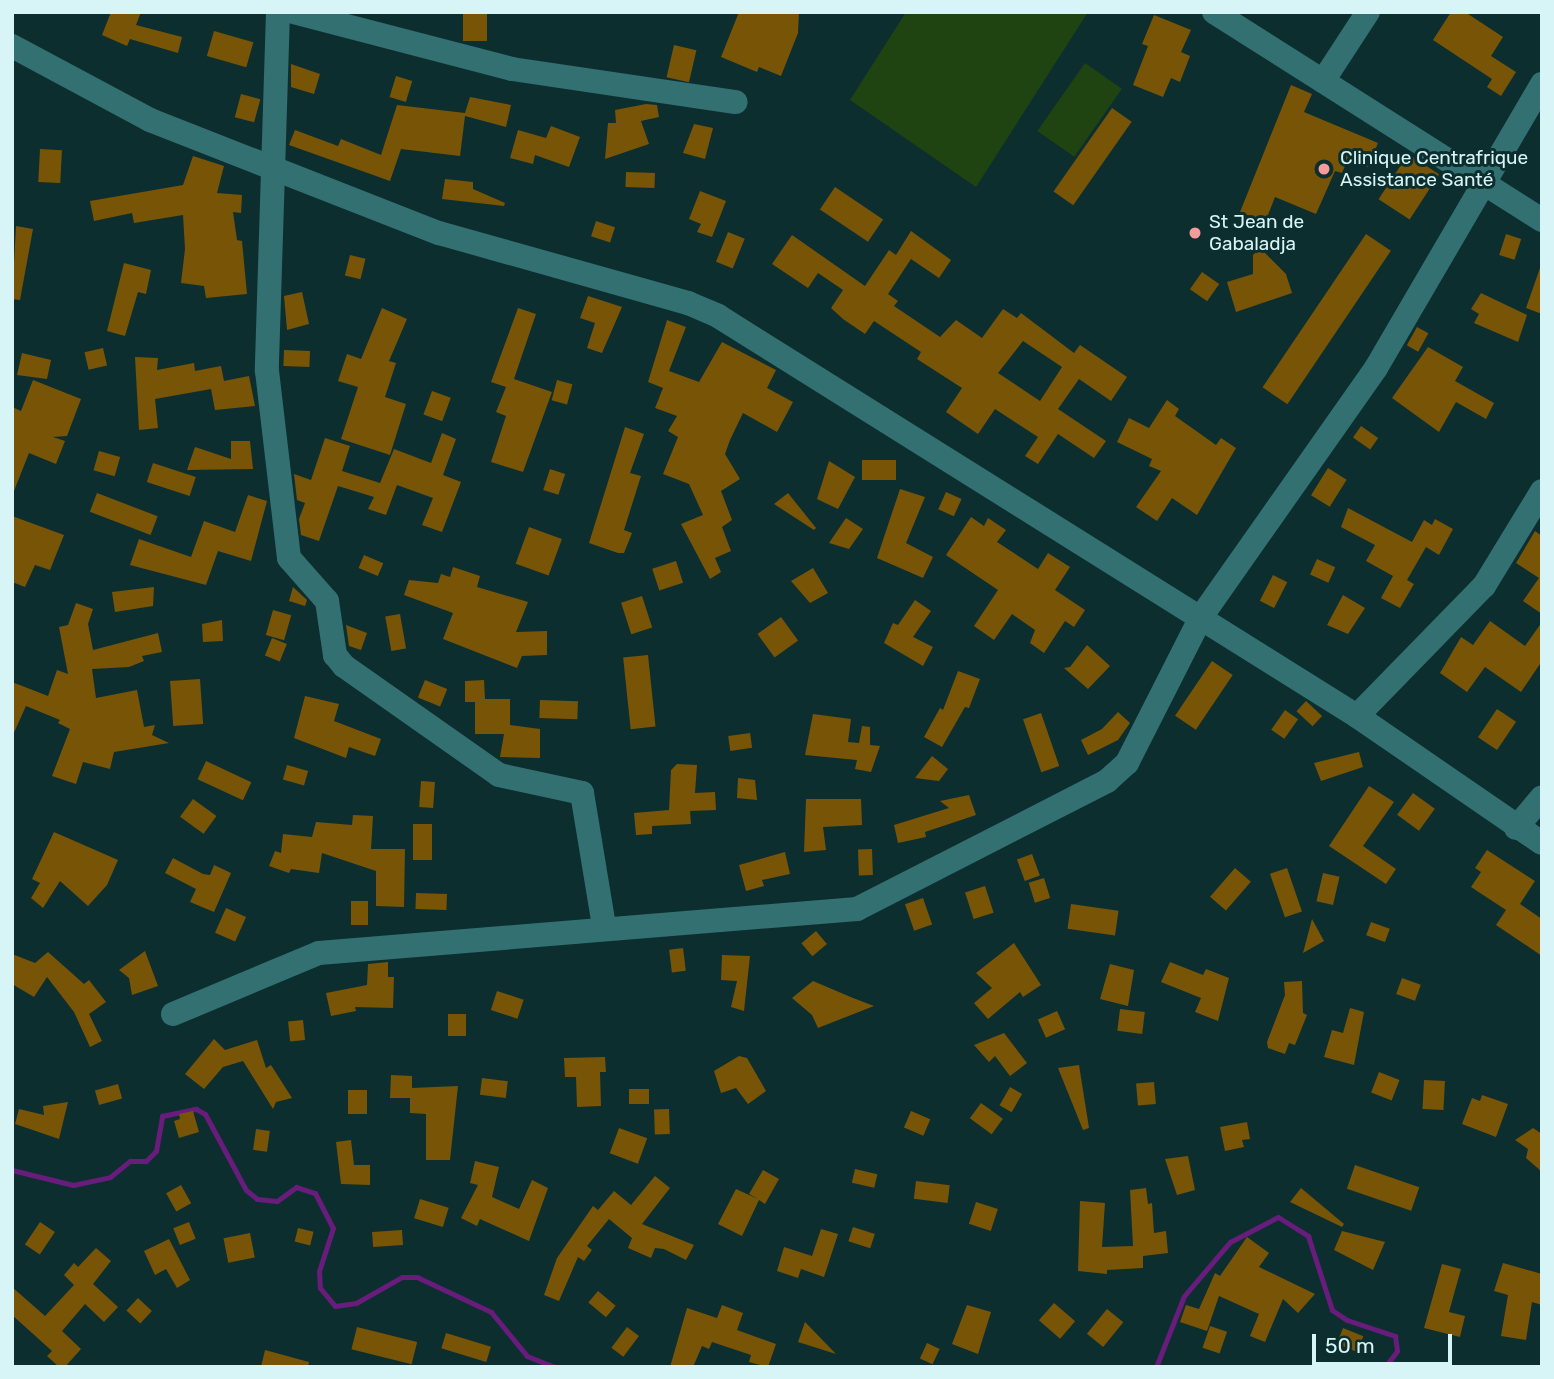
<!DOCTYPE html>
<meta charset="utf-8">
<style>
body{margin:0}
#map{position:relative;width:1554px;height:1379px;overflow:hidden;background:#0d2e2f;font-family:Rubik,sans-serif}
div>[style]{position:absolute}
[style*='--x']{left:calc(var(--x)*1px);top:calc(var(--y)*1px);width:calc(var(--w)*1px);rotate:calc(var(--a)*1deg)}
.green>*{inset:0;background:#1f4412;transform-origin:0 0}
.stream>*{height:5px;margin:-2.5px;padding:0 2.5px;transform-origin:2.5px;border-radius:2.5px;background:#681c7b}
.building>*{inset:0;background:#785406;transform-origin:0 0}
.minor>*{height:24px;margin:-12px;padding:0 12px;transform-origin:12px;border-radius:12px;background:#337072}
.dots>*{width:19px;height:19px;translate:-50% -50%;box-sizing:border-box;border:4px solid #0d2e2f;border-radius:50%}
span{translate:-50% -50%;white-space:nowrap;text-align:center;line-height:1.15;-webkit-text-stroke:6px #0d2e2f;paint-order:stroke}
.poi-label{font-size:19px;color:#d7f5f6}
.left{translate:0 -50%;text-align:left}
.frame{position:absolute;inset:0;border:14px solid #d7f5f6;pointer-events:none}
.scale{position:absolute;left:1312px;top:1334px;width:140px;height:32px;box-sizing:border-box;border:4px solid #d7f5f6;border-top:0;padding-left:9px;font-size:21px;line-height:24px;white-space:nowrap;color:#d7f5f6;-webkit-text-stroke:5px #0d2e2f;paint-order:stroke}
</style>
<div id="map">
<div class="green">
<div style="clip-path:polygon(906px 12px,1088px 12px,976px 187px,850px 100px)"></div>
<div style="left:1085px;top:63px;width:45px;height:83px;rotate:35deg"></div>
</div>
<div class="stream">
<div style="--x:12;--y:1170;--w:63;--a:13.8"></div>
<div style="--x:73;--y:1185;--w:38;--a:-12"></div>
<div style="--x:110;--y:1177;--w:26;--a:-39"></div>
<div style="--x:130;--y:1161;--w:16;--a:0"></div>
<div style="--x:146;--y:1161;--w:14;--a:-45"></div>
<div style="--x:156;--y:1151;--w:36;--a:-80"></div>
<div style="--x:162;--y:1116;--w:35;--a:-12"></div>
<div style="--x:196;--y:1109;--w:10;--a:29"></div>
<div style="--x:205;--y:1114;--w:86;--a:61.7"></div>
<div style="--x:246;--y:1190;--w:14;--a:39"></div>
<div style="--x:257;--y:1199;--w:20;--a:6"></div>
<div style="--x:277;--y:1201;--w:24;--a:-36"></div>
<div style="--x:296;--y:1187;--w:20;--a:18"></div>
<div style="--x:315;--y:1193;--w:39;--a:63"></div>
<div style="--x:333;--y:1228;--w:45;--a:108"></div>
<div style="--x:319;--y:1271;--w:17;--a:87"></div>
<div style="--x:320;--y:1288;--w:23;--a:50"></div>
<div style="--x:335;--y:1306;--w:21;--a:-8"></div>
<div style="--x:356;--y:1303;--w:53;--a:-29.5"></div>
<div style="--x:402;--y:1277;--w:15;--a:0"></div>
<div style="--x:417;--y:1277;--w:82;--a:25.3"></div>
<div style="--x:491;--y:1312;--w:57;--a:50.7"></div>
<div style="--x:527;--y:1356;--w:29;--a:22"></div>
<div style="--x:1156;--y:1367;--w:76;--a:-68.5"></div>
<div style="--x:1184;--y:1296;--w:71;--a:-49.6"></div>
<div style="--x:1230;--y:1242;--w:54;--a:-27.5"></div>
<div style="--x:1278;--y:1217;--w:36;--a:32"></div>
<div style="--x:1308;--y:1236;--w:78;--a:72"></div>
<div style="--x:1332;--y:1310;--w:18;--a:34"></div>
<div style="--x:1347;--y:1320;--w:51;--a:18.4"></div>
<div style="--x:1395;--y:1336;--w:15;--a:82"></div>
<div style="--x:1397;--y:1351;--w:20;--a:127"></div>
</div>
<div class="building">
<div style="clip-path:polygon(111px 12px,141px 12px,136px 25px,182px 37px,178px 53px,130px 39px,127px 46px,102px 35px)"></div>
<div style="left:463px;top:12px;width:24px;height:29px"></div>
<div style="clip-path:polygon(739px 12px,799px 12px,798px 33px,781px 76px,759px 67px,757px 72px,721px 57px)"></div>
<div style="clip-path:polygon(1451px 12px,1465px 12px,1503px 37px,1491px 56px,1516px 72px,1501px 96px,1487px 87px,1492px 79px,1433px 40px)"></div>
<div style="clip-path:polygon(1154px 15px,1191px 30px,1181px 52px,1190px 56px,1180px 82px,1171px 78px,1163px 97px,1133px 85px,1148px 46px,1142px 44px)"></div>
<div style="left:214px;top:31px;width:41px;height:26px;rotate:16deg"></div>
<div style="left:674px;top:45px;width:23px;height:33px;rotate:13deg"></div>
<div style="clip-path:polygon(291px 64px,320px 74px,314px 94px,291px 87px)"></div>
<div style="left:396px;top:76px;width:17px;height:22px;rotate:17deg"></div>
<div style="clip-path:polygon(1291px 85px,1312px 94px,1304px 112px,1378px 143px,1368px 167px,1348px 159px,1342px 173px,1335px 171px,1316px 214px,1275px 197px,1266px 220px,1260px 220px,1240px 212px)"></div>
<div style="left:241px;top:94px;width:20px;height:24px;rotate:15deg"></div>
<div style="clip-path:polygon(470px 97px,511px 105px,506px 127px,465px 116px,460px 156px,401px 149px,390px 181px,289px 145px,295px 130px,338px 146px,341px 139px,381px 155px,397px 105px,465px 113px)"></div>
<div style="clip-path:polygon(646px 104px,657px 105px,659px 117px,641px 121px,649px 144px,605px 159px,608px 123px,616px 123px,615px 110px)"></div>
<div style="left:1112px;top:108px;width:24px;height:102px;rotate:35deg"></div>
<div style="clip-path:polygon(694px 124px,713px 128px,705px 159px,683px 153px)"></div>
<div style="clip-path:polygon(551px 126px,580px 137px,569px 167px,535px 155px,533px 164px,510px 158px,518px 130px,546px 138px)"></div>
<div style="left:40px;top:149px;width:22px;height:33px;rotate:3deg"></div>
<div style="left:1408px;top:154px;width:37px;height:54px;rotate:33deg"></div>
<div style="clip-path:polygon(193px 156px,224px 166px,217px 193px,242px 195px,241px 213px,233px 212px,237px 240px,242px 241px,247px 294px,206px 298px,204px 286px,181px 283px,185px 249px,183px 215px,134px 223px,132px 213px,94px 221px,90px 201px,183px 185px)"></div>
<div style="left:626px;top:172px;width:29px;height:15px;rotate:2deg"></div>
<div style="clip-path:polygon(445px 179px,473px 182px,473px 189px,505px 203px,504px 206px,442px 199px)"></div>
<div style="left:835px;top:187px;width:58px;height:27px;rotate:34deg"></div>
<div style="clip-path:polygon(700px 191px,726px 201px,712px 237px,697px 232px,701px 224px,689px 219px)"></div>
<div style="left:596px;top:221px;width:20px;height:16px;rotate:18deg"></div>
<div style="clip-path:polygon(16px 226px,33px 229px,20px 300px,12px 299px)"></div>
<div style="clip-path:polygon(evenodd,911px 231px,951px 260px,939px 278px,911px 259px,888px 294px,898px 301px,894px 306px,940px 337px,956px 320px,982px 338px,1003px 309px,1017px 318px,1021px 313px,1074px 353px,1080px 345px,1127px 377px,1111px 401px,1079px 379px,1058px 409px,1106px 441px,1094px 458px,1058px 434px,1038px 464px,1025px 456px,1038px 437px,995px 409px,978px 434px,946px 412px,962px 388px,917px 359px,921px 352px,874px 321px,865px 334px,843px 319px,831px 308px,843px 290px,818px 273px,808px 288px,772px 264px,792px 235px,865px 286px,889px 250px,896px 255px,911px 231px,1023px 341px,1062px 367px,1040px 401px,998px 373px,1023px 341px)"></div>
<div style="left:728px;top:232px;width:18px;height:32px;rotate:22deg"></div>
<div style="left:1366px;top:234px;width:30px;height:185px;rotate:34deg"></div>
<div style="left:1506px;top:234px;width:16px;height:22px;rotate:18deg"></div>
<div style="clip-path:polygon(1260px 248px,1286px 274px,1292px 293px,1236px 312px,1227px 282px,1253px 274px,1253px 255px)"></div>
<div style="left:350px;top:255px;width:16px;height:21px;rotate:14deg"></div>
<div style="clip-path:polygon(124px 263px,151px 270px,146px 294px,138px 292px,125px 336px,107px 331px)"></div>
<div style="clip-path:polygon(1540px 268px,1542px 268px,1542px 314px,1526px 308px)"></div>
<div style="left:1202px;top:272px;width:21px;height:21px;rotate:35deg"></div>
<div style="clip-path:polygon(302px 292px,309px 324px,287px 330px,284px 296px)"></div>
<div style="clip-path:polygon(1481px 293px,1527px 315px,1518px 342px,1474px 323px,1479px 314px,1471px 309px)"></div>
<div style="clip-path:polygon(588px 296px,622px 307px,602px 353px,587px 348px,595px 323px,580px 318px)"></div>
<div style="clip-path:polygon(382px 308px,407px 319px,389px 361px,396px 363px,385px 397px,406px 404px,390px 455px,341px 439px,358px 387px,338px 381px,347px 354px,361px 359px)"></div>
<div style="clip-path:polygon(518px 308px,536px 314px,514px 379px,552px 392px,523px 472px,491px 462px,506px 416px,496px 412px,506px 387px,491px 382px)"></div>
<div style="clip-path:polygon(667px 320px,686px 327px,669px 371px,699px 382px,722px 342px,776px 370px,767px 388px,793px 402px,777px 432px,743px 413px,730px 440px,725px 454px,740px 479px,721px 491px,732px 520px,722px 527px,731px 551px,715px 558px,721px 572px,710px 579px,681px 524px,703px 515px,689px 484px,663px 474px,678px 437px,668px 431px,677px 416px,655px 408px,663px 388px,648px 382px)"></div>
<div style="left:1417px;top:327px;width:13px;height:21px;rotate:29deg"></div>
<div style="clip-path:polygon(1428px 347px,1463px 367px,1455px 381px,1494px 403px,1486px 419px,1456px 402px,1439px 432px,1392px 398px)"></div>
<div style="left:103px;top:348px;width:18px;height:19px;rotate:77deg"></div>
<div style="left:284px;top:350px;width:26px;height:16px;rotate:2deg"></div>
<div style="clip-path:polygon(22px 353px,51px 360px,47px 379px,17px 375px)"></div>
<div style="clip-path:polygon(135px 357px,158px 358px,157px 370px,194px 363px,195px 371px,221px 366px,224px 381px,249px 376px,255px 406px,215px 410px,211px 389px,155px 399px,158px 428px,139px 430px)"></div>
<div style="clip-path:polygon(33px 380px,81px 399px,67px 436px,53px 437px,65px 441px,56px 464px,29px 453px,12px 496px,12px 407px,21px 411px)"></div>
<div style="left:557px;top:380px;width:16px;height:21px;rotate:15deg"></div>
<div style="left:432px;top:391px;width:20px;height:25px;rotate:20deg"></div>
<div style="clip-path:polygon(1167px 400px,1179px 409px,1175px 416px,1216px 445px,1221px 438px,1236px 448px,1197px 515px,1172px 498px,1157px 521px,1136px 507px,1161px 471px,1149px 466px,1152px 459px,1117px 442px,1129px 418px,1149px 428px)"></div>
<div style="left:1361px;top:426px;width:21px;height:14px;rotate:35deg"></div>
<div style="clip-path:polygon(625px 427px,644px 434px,630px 473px,641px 476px,624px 530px,632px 533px,624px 553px,618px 553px,589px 543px)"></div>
<div style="clip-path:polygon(442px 433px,456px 439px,443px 475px,461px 482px,442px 532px,422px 525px,433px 498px,397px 485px,386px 515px,368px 509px,374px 497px,338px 486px,319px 541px,301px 535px,299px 519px,305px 503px,297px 500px,294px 474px,311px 480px,325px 438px,350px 446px,342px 471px,380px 483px,394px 449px,431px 463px)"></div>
<div style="clip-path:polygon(231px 441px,250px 441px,253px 469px,187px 470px,195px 447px,231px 459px)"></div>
<div style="left:99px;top:451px;width:22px;height:20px;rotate:16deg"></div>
<div style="left:862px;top:460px;width:34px;height:20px"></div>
<div style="clip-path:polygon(829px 461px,855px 477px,838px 509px,817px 499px)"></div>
<div style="left:153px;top:463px;width:45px;height:20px;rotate:18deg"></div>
<div style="left:1328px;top:468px;width:22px;height:32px;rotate:32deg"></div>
<div style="left:550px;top:469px;width:16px;height:22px;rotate:18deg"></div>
<div style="clip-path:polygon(900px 489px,925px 497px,906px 543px,933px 557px,923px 578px,877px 558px)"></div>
<div style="left:946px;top:492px;width:17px;height:19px;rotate:24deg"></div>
<div style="left:97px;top:493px;width:65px;height:20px;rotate:21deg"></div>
<div style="clip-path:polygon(788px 493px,816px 528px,814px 530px,774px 504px)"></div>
<div style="clip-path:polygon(248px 495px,267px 501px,251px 561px,218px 551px,206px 585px,130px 565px,139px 539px,191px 557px,204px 521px,235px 532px)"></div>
<div style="clip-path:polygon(1348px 508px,1412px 542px,1424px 520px,1432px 525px,1435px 519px,1453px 529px,1439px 555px,1426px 547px,1407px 580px,1414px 584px,1400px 608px,1381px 598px,1393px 576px,1366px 561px,1375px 545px,1341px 527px)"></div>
<div style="clip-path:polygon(12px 516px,64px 535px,50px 570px,35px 565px,25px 587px,12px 582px)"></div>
<div style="clip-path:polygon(971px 517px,984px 526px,988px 518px,1006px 530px,997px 542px,1038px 569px,1048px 553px,1070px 567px,1055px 590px,1085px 610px,1074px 627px,1065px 621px,1044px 653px,1030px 643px,1035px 630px,1012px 614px,994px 640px,974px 626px,998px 590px,946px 555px)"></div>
<div style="clip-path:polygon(846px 518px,863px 529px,849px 549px,829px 543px)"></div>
<div style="left:529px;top:527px;width:35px;height:39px;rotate:20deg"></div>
<div style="clip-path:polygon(1535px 531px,1542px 536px,1542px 614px,1523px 601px,1539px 578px,1516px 563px)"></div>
<div style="left:364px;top:555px;width:21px;height:14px;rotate:23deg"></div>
<div style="left:1317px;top:559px;width:20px;height:17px;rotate:24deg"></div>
<div style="left:676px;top:561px;width:23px;height:25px;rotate:72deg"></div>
<div style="clip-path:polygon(453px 567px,480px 576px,477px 587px,528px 602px,516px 632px,547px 631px,547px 655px,522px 656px,517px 668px,443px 639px,453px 613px,404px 595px,409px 580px,438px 583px,441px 574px,450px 577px)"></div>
<div style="clip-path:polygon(813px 568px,828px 593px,810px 603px,791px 581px)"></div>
<div style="left:1273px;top:575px;width:16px;height:29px;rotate:27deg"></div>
<div style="clip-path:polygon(154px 587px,153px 606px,115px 612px,112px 592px)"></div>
<div style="clip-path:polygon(293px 587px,307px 600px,305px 606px,289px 601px)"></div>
<div style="clip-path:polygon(1343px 595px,1365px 608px,1348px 634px,1327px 625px)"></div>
<div style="left:642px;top:596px;width:33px;height:22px;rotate:72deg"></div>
<div style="clip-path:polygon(915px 600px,931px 611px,913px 637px,933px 647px,923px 666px,884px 643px,893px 623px,898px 625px)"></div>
<div style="clip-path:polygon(76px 603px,93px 609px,88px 624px,93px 650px,158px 633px,162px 652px,142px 656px,144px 661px,129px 667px,92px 669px,96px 698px,137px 690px,144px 727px,155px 725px,152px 735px,169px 743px,114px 752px,110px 769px,83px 762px,76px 784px,52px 776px,70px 729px,58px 723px,60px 720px,26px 706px,12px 737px,12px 682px,48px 696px,57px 670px,68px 674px,59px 627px,68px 625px)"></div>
<div style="left:273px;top:610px;width:19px;height:26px;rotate:16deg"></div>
<div style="left:400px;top:614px;width:35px;height:15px;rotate:80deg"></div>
<div style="left:781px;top:617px;width:29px;height:29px;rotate:54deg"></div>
<div style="clip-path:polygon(222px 620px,223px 641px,203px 642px,202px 624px)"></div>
<div style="clip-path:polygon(1490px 621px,1525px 646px,1542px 622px,1542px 661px,1521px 692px,1485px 667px,1467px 692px,1440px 673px,1461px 637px,1473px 645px)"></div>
<div style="clip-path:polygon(346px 625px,367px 633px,361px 650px,349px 646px)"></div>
<div style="left:272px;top:638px;width:16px;height:19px;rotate:22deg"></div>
<div style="clip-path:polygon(1087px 645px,1110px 666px,1088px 689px,1064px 668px,1070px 667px)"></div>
<div style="left:648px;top:655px;width:72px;height:25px;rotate:84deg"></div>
<div style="left:1212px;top:661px;width:25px;height:66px;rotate:34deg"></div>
<div style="clip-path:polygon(958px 671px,980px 679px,969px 708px,965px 707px,942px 747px,924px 737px,940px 708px,943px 710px)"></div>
<div style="left:200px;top:679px;width:45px;height:30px;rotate:86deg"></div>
<div style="left:425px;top:680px;width:24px;height:19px;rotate:22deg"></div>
<div style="clip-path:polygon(484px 680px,485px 699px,510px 699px,510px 725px,540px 729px,540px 758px,500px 757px,504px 734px,475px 734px,475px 702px,465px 702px,465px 681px)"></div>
<div style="clip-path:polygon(305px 696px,339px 704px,334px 721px,381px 739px,375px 756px,349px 747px,346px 758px,294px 738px)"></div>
<div style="left:540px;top:700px;width:38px;height:18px;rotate:2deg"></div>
<div style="left:1306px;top:701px;width:22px;height:14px;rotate:43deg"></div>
<div style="left:1497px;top:709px;width:23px;height:34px;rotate:34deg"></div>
<div style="left:1285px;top:710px;width:16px;height:24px;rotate:35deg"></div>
<div style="clip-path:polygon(1118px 712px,1130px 723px,1118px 740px,1088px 755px,1081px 740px,1102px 729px)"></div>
<div style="left:1041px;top:713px;width:56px;height:19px;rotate:71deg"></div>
<div style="clip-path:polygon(813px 714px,851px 719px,848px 742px,859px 743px,862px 726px,870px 727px,870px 745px,880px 746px,871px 772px,855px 769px,857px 760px,805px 755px)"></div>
<div style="left:750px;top:733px;width:15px;height:22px;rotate:82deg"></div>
<div style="clip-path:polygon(1359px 752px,1363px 767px,1321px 781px,1314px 763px)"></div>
<div style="clip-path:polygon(932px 756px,948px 769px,939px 781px,915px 778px)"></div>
<div style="left:206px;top:761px;width:50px;height:20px;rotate:25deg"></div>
<div style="clip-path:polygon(677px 764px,697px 765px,695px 793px,715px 792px,716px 810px,690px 811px,691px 824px,652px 826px,652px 834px,636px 835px,634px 813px,669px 810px,671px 770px)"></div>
<div style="left:287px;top:765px;width:22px;height:15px;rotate:16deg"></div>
<div style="clip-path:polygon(738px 778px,755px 780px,757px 800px,737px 798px)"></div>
<div style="left:421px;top:781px;width:14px;height:26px;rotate:4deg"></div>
<div style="clip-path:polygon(1369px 786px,1394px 802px,1363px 846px,1396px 869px,1386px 884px,1329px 846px)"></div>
<div style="left:1413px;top:793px;width:27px;height:27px;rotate:36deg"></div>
<div style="clip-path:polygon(969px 795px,976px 815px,925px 832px,926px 837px,898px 843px,894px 825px,949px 808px,940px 801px)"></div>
<div style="left:193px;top:799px;width:29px;height:22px;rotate:36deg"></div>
<div style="clip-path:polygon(806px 799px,861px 799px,862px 825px,823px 827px,826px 850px,804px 852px)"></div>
<div style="clip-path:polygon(353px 815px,373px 816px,371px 849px,405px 849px,404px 907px,376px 906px,376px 871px,322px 853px,319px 873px,291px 869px,289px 873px,269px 866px,275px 851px,281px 853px,283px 834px,312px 837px,316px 822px,352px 825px)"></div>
<div style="left:413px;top:824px;width:19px;height:36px"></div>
<div style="clip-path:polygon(54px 832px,118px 860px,107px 885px,88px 906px,60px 881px,43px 908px,31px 898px,40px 883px,32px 879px)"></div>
<div style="left:872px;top:849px;width:26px;height:14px;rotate:88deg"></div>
<div style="clip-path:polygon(1487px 850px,1535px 881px,1520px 904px,1542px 919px,1542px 956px,1496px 925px,1506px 910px,1471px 887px,1481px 872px,1475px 868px)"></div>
<div style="clip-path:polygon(785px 852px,790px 874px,762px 880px,764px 886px,746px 891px,739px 865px)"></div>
<div style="left:1032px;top:854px;width:23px;height:16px;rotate:70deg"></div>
<div style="clip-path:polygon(173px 858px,203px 874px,210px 875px,214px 865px,231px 873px,214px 912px,190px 902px,196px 889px,165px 873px)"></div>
<div style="left:1235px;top:868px;width:21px;height:38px;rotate:41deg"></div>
<div style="left:1287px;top:868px;width:46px;height:18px;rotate:71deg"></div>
<div style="left:1323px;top:873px;width:17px;height:29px;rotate:13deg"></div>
<div style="left:1044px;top:878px;width:21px;height:16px;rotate:73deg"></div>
<div style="left:985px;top:886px;width:28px;height:21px;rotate:72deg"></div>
<div style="left:416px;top:893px;width:31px;height:16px;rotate:2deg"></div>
<div style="left:923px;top:898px;width:28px;height:19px;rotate:71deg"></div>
<div style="left:351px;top:901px;width:17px;height:24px"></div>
<div style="left:1071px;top:904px;width:48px;height:25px;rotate:8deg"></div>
<div style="left:226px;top:908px;width:22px;height:27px;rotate:24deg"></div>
<div style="clip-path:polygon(1312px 919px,1324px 941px,1303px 953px)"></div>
<div style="left:1371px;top:922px;width:20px;height:14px;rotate:20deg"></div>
<div style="left:816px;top:931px;width:17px;height:19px;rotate:50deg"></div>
<div style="clip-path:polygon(1014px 943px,1041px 985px,1023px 997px,1020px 992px,988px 1019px,974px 1003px,992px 988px,976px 973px)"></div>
<div style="left:683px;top:948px;width:23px;height:14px;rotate:83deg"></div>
<div style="clip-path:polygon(145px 951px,158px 986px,132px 995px,129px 978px,119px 970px)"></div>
<div style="clip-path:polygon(48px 952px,84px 984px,89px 980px,106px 1002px,89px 1014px,102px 1041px,90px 1047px,74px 1012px,47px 977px,34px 997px,12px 984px,12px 954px,35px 963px)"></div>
<div style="clip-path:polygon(722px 955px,750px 956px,744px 1011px,731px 1007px,737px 981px,721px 980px)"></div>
<div style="clip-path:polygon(388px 962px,388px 977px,394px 977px,393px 1008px,355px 1007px,356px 1011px,331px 1016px,326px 993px,367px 985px,368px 964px)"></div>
<div style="clip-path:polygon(1170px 962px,1203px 975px,1206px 969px,1229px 978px,1218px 1021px,1195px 1012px,1201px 998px,1161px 982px)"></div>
<div style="clip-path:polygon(1110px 964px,1134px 970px,1128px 1006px,1100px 999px)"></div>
<div style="left:1402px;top:978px;width:20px;height:17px;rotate:20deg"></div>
<div style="clip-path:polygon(813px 981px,853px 998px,874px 1006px,818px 1028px,812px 1015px,792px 998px)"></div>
<div style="clip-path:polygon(1302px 981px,1303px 1013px,1307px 1015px,1295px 1045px,1289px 1043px,1285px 1054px,1268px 1048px,1267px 1042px,1285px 995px,1284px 982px)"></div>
<div style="left:497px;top:991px;width:28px;height:20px;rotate:18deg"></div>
<div style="clip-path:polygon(1350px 1008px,1364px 1012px,1354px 1065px,1324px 1057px,1332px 1030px,1343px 1033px)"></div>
<div style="left:1120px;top:1009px;width:25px;height:22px;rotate:7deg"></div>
<div style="left:1057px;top:1011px;width:20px;height:21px;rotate:66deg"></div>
<div style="left:448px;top:1014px;width:18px;height:22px"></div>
<div style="left:303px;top:1020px;width:20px;height:15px;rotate:84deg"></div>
<div style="clip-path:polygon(1004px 1033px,1027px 1063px,1010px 1076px,995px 1056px,989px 1062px,974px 1045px)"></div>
<div style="clip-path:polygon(214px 1039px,225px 1050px,257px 1040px,266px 1068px,271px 1065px,292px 1098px,276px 1102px,273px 1109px,243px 1061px,223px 1067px,204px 1089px,185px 1074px)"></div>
<div style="clip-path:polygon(739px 1056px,747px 1058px,766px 1091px,748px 1104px,736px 1088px,721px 1093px,714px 1071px)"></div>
<div style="clip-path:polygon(605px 1057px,606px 1072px,600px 1072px,601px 1106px,577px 1107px,576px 1077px,565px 1077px,564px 1058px)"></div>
<div style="clip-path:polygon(1079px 1065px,1089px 1128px,1083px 1130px,1058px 1068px)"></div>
<div style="left:1379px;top:1072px;width:22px;height:22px;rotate:21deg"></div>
<div style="clip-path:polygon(391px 1075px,412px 1076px,412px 1088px,458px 1086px,450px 1160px,426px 1160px,426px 1114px,410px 1113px,410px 1098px,390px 1098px)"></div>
<div style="left:482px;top:1078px;width:26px;height:17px;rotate:7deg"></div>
<div style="left:1424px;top:1080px;width:21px;height:29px;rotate:3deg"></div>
<div style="left:1154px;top:1082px;width:22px;height:18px;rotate:85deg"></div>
<div style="left:118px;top:1084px;width:15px;height:24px;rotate:74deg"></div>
<div style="left:1010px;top:1087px;width:14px;height:21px;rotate:30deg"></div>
<div style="left:649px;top:1089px;width:15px;height:20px;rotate:90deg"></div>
<div style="left:348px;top:1090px;width:19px;height:24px"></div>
<div style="clip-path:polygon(1482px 1095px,1508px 1104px,1496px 1137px,1462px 1124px,1472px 1098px,1480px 1101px)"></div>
<div style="clip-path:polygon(68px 1102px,59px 1139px,15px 1124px,19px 1109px,44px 1115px,43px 1106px)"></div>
<div style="left:981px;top:1103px;width:27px;height:19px;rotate:36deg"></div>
<div style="left:669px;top:1109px;width:25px;height:15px;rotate:88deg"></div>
<div style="clip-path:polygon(193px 1111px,199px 1132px,179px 1138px,174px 1121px,180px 1119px,179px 1114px)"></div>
<div style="left:911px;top:1111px;width:21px;height:18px;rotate:23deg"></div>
<div style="clip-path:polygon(1247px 1122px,1250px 1139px,1242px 1140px,1244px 1147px,1225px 1151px,1220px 1127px)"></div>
<div style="left:619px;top:1128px;width:30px;height:27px;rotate:20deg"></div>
<div style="clip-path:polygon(1533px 1128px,1542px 1134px,1542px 1172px,1526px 1158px,1528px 1149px,1515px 1140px)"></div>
<div style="left:256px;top:1129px;width:14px;height:21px;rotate:8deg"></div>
<div style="clip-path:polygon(351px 1140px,354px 1165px,370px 1165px,370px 1185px,341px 1184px,336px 1142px)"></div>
<div style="clip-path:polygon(1188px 1156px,1195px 1190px,1177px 1195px,1165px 1159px)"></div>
<div style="clip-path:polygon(475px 1161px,499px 1167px,492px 1197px,519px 1209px,532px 1180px,548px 1188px,529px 1241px,480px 1219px,477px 1226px,461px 1218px,478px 1185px,470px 1183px)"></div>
<div style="left:1355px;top:1165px;width:68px;height:25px;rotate:19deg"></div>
<div style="left:855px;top:1169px;width:23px;height:14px;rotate:13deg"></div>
<div style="clip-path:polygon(763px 1170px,779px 1179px,765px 1204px,759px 1200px,742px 1236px,718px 1224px,736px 1189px,758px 1199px,749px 1194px)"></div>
<div style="clip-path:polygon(655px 1176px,670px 1188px,642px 1224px,694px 1245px,686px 1260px,664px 1249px,655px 1248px,651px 1258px,628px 1248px,632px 1238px,609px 1219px,587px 1246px,592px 1250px,584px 1261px,578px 1257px,559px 1301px,544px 1295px,557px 1258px,593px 1206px,598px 1210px,614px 1191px,631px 1205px)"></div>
<div style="left:916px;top:1181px;width:34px;height:18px;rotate:7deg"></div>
<div style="left:181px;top:1185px;width:21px;height:17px;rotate:61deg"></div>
<div style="clip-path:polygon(1146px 1188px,1148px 1204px,1152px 1203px,1154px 1233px,1166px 1231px,1168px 1253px,1143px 1256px,1143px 1268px,1107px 1270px,1107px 1274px,1078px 1271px,1080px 1201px,1105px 1203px,1102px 1247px,1133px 1246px,1130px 1190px)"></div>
<div style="clip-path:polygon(1301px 1188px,1344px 1224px,1342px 1227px,1290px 1202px)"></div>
<div style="left:420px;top:1199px;width:30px;height:20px;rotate:17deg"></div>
<div style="left:976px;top:1202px;width:23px;height:23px;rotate:18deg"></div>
<div style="left:40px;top:1222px;width:18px;height:27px;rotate:34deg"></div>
<div style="left:189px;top:1222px;width:18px;height:17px;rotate:68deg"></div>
<div style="left:853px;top:1227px;width:23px;height:15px;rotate:18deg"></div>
<div style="left:298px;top:1228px;width:16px;height:14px;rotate:14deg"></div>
<div style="clip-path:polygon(821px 1229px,838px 1234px,824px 1277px,801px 1269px,798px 1278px,777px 1271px,784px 1247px,812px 1256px)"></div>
<div style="left:402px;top:1230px;width:15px;height:30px;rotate:86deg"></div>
<div style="clip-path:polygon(1342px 1231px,1385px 1242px,1373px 1270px,1334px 1250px)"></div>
<div style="left:250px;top:1233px;width:25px;height:27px;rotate:79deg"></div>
<div style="clip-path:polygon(1247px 1237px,1269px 1253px,1259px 1267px,1315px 1294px,1298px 1313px,1283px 1299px,1265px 1342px,1250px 1336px,1259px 1314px,1219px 1296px,1207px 1331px,1180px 1322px,1186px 1305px,1199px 1309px,1215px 1273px,1220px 1276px)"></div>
<div style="clip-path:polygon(169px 1239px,190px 1280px,177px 1288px,166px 1269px,155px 1275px,144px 1251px)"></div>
<div style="clip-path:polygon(96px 1248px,111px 1261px,93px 1284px,118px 1307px,104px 1322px,85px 1304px,62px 1331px,81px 1349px,65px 1367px,59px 1367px,47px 1356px,52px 1351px,12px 1315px,12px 1287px,45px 1316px,74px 1285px,64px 1275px,74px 1263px,78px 1267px)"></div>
<div style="clip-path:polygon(1503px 1263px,1542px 1274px,1542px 1305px,1532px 1302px,1526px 1340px,1501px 1336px,1508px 1295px,1494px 1291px)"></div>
<div style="clip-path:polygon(1442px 1264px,1461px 1269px,1449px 1312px,1465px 1316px,1460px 1337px,1424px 1328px)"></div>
<div style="left:598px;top:1291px;width:23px;height:15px;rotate:40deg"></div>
<div style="left:138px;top:1298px;width:19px;height:17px;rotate:43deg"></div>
<div style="left:1054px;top:1303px;width:28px;height:23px;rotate:41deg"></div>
<div style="clip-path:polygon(722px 1305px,743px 1313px,737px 1330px,776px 1344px,768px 1367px,749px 1362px,751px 1355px,712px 1342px,709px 1349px,702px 1346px,693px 1367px,670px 1367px,687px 1308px,717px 1318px)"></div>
<div style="clip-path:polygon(967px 1305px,991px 1312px,978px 1354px,952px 1344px)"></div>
<div style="left:1107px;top:1309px;width:21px;height:32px;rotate:39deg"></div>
<div style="clip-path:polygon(805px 1322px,836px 1354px,798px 1342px)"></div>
<div style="left:1210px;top:1326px;width:18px;height:23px;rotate:19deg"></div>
<div style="left:357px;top:1327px;width:62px;height:23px;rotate:14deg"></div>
<div style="left:627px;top:1327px;width:15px;height:26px;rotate:37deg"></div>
<div style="left:1343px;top:1328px;width:22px;height:17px;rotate:22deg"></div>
<div style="left:446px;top:1333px;width:47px;height:16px;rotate:17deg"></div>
<div style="left:927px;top:1343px;width:14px;height:17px;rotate:25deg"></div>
<div style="clip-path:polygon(265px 1350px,309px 1362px,308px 1367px,261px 1367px)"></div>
</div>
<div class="minor">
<div style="--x:278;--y:12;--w:359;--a:91.8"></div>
<div style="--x:267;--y:371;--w:188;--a:83.3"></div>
<div style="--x:289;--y:558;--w:57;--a:48.5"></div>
<div style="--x:327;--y:601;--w:55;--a:81.6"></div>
<div style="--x:335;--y:655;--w:14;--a:51"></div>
<div style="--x:344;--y:666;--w:189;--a:35.1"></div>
<div style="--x:499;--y:775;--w:85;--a:12.2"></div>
<div style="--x:582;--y:793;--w:135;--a:80.6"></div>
<div style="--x:293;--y:12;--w:226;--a:14.6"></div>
<div style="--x:512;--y:69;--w:226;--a:8.4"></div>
<div style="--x:1214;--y:12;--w:388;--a:32.4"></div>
<div style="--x:12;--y:46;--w:157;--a:28.2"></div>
<div style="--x:150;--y:120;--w:310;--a:21.4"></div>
<div style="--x:439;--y:233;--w:259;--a:15.7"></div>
<div style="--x:688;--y:303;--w:33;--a:23"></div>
<div style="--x:718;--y:316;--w:754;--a:32.05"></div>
<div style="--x:1357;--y:716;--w:224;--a:34.5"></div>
<div style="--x:1323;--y:81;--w:82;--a:-56.9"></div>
<div style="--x:1357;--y:716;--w:182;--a:-45.7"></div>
<div style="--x:1484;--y:586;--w:111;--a:-58.6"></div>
<div style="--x:1516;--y:828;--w:40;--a:-50"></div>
<div style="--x:173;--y:1014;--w:158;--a:-22.7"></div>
<div style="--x:319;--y:953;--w:540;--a:-4.68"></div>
<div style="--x:857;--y:909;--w:281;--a:-27.1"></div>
<div style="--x:1107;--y:781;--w:27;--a:-42"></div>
<div style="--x:1127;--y:763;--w:164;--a:-63.1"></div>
<div style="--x:1201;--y:617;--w:304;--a:-54.9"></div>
<div style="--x:1376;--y:368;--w:329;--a:-59.7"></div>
</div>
<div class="dots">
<div style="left:1324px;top:169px;background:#f59b9c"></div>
<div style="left:1195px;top:233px;background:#f59b9c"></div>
</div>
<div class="poi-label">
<span class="left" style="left:1340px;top:169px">Clinique Centrafrique<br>Assistance Santé</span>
<span class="left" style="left:1209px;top:233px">St Jean de<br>Gabaladja</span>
</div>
<div class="frame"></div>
<div class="scale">50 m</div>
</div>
